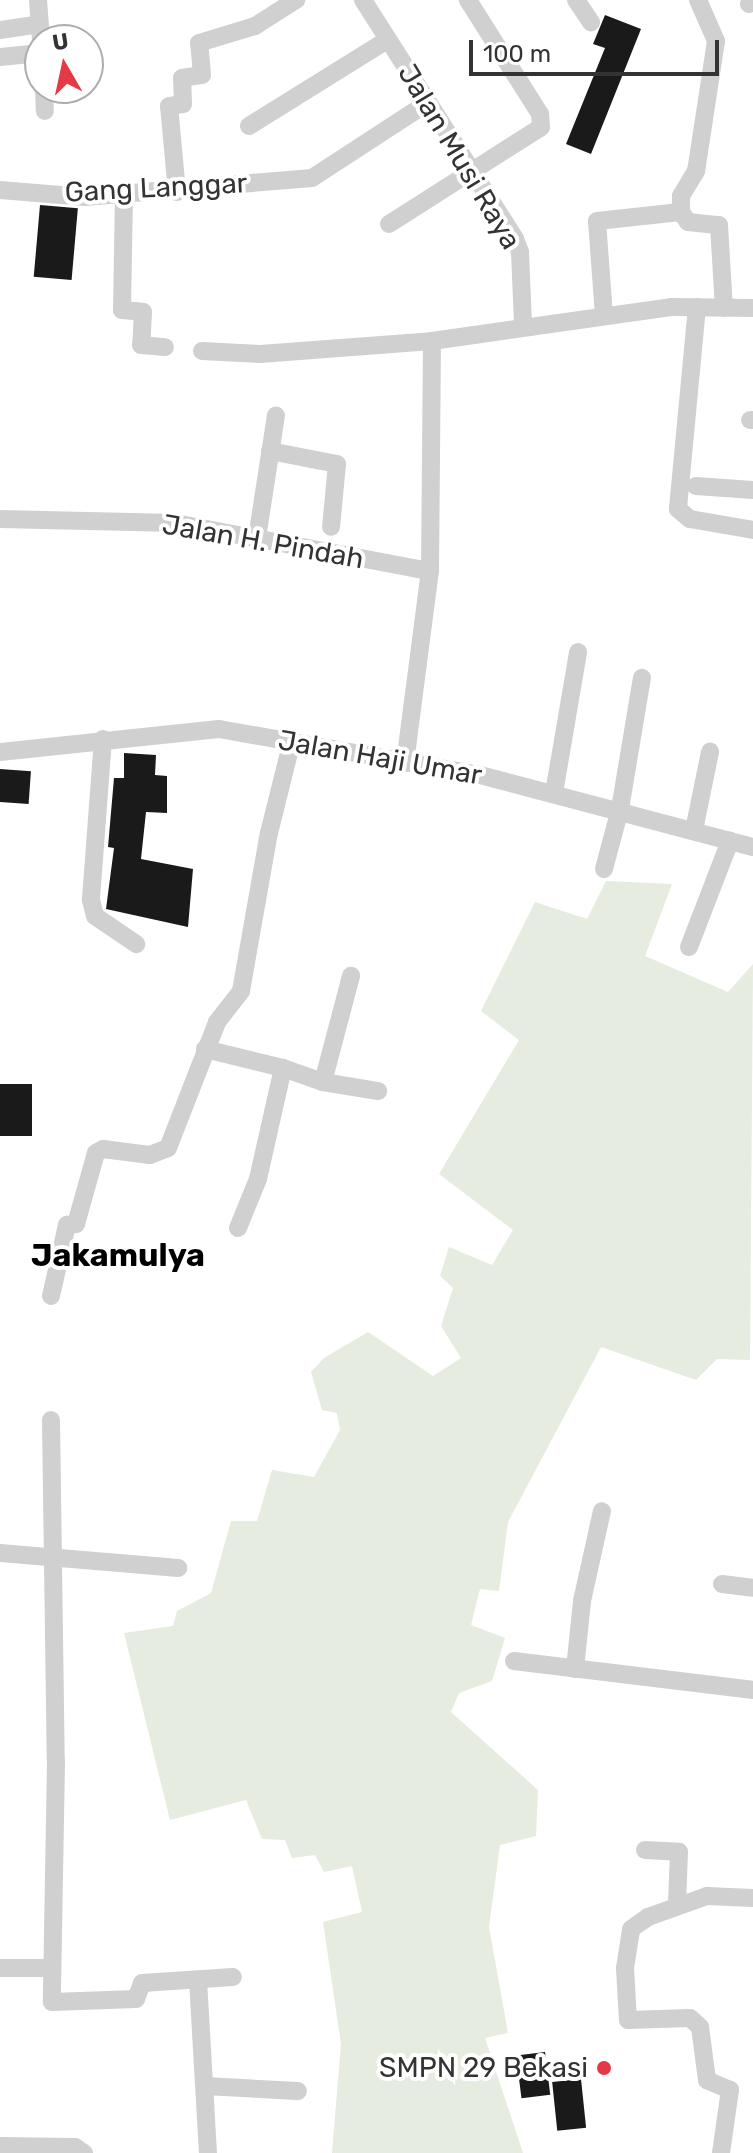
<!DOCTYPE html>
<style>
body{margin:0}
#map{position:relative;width:753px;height:2153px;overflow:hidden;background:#fff;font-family:Rubik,sans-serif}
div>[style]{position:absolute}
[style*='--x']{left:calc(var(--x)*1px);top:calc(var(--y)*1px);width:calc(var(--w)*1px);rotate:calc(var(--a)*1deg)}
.green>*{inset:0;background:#e6ecdf}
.building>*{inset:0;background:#1a1a1a;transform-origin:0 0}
.minor>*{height:18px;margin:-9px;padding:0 9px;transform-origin:9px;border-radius:9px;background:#d0d0d0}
.dots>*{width:22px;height:22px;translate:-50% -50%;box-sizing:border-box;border:4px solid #fff;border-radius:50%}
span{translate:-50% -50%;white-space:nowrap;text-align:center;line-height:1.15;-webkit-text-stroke:8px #fff;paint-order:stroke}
.street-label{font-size:28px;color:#333}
.poi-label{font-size:28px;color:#333}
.right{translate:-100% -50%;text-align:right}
.quarter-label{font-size:32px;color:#000;font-weight:700}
.north{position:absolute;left:24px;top:24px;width:80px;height:80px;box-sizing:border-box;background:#fff;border:2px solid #adadad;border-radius:50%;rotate:351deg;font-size:22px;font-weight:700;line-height:32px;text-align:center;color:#333}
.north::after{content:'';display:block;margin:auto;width:28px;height:36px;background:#e63946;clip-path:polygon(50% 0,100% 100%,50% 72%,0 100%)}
.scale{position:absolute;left:469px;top:40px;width:250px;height:36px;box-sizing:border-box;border:4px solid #333;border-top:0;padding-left:10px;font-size:24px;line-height:28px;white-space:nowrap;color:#333;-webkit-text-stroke:6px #fff;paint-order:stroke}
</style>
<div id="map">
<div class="green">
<div style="clip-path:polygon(606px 881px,672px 884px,645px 956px,728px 992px,753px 964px,750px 1360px,717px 1359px,696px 1380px,601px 1347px,508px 1522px,499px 1591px,480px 1589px,471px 1625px,505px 1638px,492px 1681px,459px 1693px,451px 1712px,538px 1790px,536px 1836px,500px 1845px,489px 1927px,508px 2033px,485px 2038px,523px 2153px,332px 2153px,341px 2044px,323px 1922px,362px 1912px,352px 1866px,324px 1872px,315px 1855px,292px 1858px,285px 1840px,262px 1839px,246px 1800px,170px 1820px,124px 1633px,173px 1626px,177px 1611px,211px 1593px,231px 1521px,257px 1521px,272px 1470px,314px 1477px,340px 1430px,337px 1413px,322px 1410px,311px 1372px,324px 1358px,368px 1332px,433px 1376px,461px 1358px,441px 1326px,453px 1288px,440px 1276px,449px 1247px,492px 1265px,513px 1230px,439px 1174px,519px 1040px,481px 1011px,535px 902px,587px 919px)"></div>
</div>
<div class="building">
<div style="clip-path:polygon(605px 15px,641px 29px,591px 154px,566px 144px,605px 48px,593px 44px)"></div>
<div style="left:40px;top:205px;width:38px;height:72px;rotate:5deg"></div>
<div style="clip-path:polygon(124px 753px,156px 755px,155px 775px,167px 776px,167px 813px,146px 812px,141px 859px,193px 869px,188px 927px,106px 909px,114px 848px,108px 847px,114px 778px,124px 778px)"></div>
<div style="left:0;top:769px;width:31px;height:33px;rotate:4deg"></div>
<div style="left:0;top:1084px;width:32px;height:52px"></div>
<div style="left:545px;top:2052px;width:43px;height:29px;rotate:83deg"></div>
<div style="left:581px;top:2079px;width:49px;height:29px;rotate:84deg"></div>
</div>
<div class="minor">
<div style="--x:38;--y:0;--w:40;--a:85.7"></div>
<div style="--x:363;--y:0;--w:283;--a:57.5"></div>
<div style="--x:515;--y:239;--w:14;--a:69"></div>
<div style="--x:520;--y:252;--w:72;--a:87.6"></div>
<div style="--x:576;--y:0;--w:27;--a:56"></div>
<div style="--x:698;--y:0;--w:45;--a:66.3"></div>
<div style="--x:716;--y:41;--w:132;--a:98.7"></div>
<div style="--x:696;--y:171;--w:29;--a:121"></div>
<div style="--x:681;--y:196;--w:16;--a:90"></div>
<div style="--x:681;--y:212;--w:12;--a:55"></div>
<div style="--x:688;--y:222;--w:31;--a:6"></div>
<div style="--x:719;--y:225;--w:83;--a:86.6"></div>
<div style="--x:749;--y:4;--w:4;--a:-76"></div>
<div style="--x:0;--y:30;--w:40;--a:-8.5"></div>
<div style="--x:0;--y:57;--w:40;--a:-5.7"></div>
<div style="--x:44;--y:88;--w:23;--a:88"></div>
<div style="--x:249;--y:126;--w:163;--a:-31.9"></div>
<div style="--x:0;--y:190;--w:85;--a:4.7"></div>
<div style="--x:85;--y:197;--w:228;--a:-4.8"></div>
<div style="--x:312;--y:178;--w:137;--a:-33.1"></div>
<div style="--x:177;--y:192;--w:86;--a:-95.3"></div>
<div style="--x:169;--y:106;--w:14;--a:-8"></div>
<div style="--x:183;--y:104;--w:26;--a:-92"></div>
<div style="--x:182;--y:78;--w:20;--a:-9"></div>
<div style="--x:202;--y:75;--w:32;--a:-95"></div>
<div style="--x:199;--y:43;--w:59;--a:-16.9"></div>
<div style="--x:255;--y:26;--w:49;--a:-32.4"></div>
<div style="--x:124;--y:195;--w:115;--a:91"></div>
<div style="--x:122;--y:310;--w:21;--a:5"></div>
<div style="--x:143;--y:312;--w:33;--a:93"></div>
<div style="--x:141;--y:345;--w:24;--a:5"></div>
<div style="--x:389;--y:224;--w:180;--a:-32.5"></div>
<div style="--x:541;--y:127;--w:13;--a:-94"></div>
<div style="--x:540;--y:114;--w:135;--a:-122.3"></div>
<div style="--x:697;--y:307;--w:203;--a:95.4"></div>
<div style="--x:678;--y:509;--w:16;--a:40"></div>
<div style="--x:690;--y:519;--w:64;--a:9.9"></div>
<div style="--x:604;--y:316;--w:95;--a:-94.2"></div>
<div style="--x:597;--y:221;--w:84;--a:-6.1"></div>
<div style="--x:202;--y:351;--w:58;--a:3"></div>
<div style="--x:260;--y:354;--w:172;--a:-4.3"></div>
<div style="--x:432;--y:341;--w:241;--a:-8.1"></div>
<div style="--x:671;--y:307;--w:82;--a:0.7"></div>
<div style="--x:750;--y:420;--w:3;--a:0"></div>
<div style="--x:270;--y:451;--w:68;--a:11"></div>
<div style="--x:337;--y:464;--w:63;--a:95.4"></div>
<div style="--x:696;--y:486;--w:57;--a:4"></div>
<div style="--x:0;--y:519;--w:175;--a:1.3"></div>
<div style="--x:175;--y:523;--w:259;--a:10.7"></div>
<div style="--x:257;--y:538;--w:124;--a:-81.2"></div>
<div style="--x:103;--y:739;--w:161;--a:94.3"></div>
<div style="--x:91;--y:900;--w:16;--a:76"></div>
<div style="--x:95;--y:916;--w:50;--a:34.3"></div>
<div style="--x:0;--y:752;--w:220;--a:-6"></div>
<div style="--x:219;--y:729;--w:265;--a:10"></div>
<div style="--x:480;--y:775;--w:282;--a:14.8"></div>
<div style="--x:405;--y:763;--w:194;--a:-82.6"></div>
<div style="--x:430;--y:571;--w:230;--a:-89.5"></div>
<div style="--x:554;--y:793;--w:143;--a:-80.3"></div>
<div style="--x:694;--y:830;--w:80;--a:-78.4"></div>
<div style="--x:604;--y:869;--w:62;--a:-75.1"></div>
<div style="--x:620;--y:809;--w:133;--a:-80.5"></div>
<div style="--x:689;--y:947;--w:114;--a:-68.9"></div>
<div style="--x:205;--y:1049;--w:80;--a:13.7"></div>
<div style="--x:283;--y:1068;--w:114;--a:102.7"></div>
<div style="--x:258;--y:1179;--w:53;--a:112.2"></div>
<div style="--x:283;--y:1068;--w:42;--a:19.3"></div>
<div style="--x:323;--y:1082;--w:56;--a:9.3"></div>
<div style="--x:323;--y:1082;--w:110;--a:-75.2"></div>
<div style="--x:51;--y:1296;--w:73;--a:-77.3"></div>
<div style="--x:67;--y:1225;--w:9;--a:-6"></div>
<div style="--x:76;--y:1224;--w:74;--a:-74.3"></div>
<div style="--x:96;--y:1153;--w:8;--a:-30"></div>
<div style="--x:103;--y:1149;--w:47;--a:7.3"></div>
<div style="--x:150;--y:1155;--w:19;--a:-21"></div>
<div style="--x:168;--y:1148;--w:135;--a:-68.7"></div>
<div style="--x:217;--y:1022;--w:39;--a:-52"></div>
<div style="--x:241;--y:991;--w:160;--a:-80"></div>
<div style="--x:269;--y:833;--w:95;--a:-76"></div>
<div style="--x:51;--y:1420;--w:341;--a:89.2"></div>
<div style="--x:56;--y:1761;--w:241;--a:91"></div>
<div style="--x:52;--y:2002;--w:84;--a:-2"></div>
<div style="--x:136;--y:1999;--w:17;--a:-69"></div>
<div style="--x:142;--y:1983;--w:91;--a:-3.8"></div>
<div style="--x:0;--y:1553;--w:179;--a:4.8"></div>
<div style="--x:722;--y:1584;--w:31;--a:7"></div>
<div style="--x:514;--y:1661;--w:241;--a:6.9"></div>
<div style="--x:575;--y:1669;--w:68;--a:-84.1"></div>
<div style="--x:582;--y:1601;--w:92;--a:-77.5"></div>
<div style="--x:645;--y:1850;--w:34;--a:3"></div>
<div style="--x:679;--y:1852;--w:53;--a:92.2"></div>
<div style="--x:0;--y:1968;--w:49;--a:0"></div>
<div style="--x:198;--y:1980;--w:173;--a:86.7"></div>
<div style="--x:205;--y:2086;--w:93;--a:3.1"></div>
<div style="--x:0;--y:2146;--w:75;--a:0.8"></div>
<div style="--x:75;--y:2147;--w:11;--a:34"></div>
<div style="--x:721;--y:2153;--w:64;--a:-81.9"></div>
<div style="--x:730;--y:2090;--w:25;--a:-157"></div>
<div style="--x:707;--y:2080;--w:53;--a:-97.5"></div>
<div style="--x:700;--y:2027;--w:13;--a:-138"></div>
<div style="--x:690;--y:2018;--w:62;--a:178.2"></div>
<div style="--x:628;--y:2020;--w:52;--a:-93.3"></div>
<div style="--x:625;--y:1968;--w:39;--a:-81"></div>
<div style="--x:631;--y:1929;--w:21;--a:-35"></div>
<div style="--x:648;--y:1917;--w:63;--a:-19.6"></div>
<div style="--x:707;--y:1896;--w:46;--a:2.5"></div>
</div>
<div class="dots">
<div style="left:604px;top:2068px;background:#e63946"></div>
</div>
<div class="street-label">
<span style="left:459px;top:157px;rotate:59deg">Jalan Musi Raya</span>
<span style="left:156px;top:188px;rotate:-3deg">Gang Langgar</span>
<span style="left:263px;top:542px;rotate:10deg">Jalan H. Pindah</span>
<span style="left:380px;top:758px;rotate:10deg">Jalan Haji Umar</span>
</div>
<div class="poi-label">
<span class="right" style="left:588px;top:2068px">SMPN 29 Bekasi</span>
</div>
<div class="quarter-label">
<span style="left:118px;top:1255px">Jakamulya</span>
</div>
<div class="north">U</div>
<div class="scale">100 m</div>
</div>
